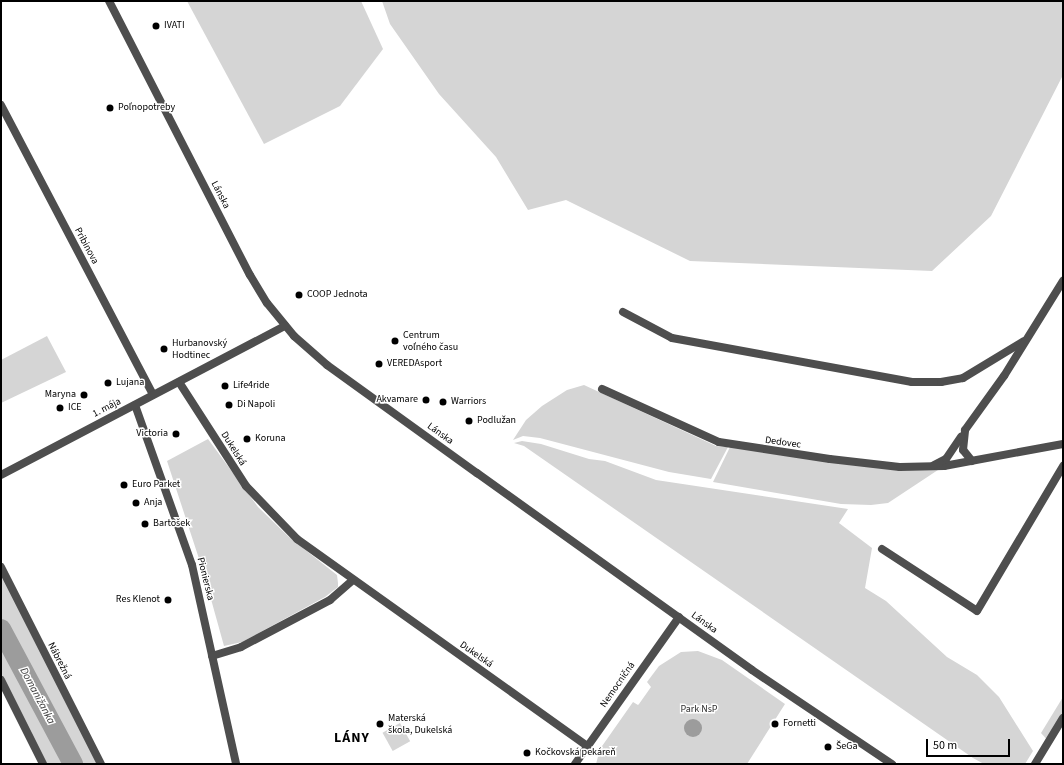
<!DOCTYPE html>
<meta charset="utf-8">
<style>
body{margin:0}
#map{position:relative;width:1064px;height:765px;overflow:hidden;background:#fff;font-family:"Source Sans 3",sans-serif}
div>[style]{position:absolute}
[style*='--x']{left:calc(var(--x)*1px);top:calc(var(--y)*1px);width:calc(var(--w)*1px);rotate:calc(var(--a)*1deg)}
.green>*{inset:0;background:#d5d5d5;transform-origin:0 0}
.water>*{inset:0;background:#9c9c9c}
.round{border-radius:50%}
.river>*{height:20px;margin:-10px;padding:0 10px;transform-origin:10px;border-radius:10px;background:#9c9c9c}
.street>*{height:8px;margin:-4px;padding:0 4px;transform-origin:4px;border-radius:4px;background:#4e4e4e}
.dots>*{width:11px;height:11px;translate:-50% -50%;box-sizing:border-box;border:2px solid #fff;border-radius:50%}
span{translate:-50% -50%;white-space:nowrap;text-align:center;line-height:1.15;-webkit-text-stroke:3px #fff;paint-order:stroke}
.poi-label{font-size:10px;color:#000}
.left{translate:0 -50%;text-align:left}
.right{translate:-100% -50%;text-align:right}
.street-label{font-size:10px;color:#000}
.park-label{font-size:10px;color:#2c2c2c}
.water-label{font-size:11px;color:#3d3d3d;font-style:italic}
.district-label{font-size:14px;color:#000;font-weight:700;letter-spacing:1px}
.frame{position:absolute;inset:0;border:2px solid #000;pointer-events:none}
.scale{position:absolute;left:926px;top:739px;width:84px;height:18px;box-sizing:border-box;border:2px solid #000;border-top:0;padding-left:5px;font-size:12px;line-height:14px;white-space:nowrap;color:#000;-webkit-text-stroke:3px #fff;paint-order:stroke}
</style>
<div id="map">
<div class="green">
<div style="clip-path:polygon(187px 1px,361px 1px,383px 49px,340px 106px,264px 144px)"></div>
<div style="clip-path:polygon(382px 1px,1063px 1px,1063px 75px,991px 216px,932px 271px,690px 261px,566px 200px,528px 210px,496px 157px,439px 94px,390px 24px)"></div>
<div style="clip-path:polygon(47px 336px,66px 372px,1px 403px,1px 360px)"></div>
<div style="clip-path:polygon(584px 385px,716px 446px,728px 447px,711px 479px,669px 472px,540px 438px,523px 436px,513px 440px,526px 420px,542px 406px,567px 390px)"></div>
<div style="clip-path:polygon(208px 439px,258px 507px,289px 537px,337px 575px,338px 583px,338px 587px,325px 597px,242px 642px,224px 646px,204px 574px,167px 461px)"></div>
<div style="clip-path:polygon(522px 441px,541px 444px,589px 459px,605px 461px,656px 480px,848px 509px,839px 523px,872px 548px,865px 588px,886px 601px,947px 657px,977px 675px,999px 697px,1033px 751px,1025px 764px,984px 764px,973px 758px,524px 446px,514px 443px)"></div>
<div style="clip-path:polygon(731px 445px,830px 459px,944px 466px,888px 503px,871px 505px,841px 504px,713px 482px)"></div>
<div style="clip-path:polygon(1px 567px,101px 764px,43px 764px,1px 680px)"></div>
<div style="clip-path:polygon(698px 651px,722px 660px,785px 704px,747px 764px,596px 764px,600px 749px,633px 702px,638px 705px,639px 704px,651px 687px,647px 682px,659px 666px,681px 652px)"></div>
<div style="clip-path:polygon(1063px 697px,1063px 718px,1049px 742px,1041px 733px)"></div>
<div style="left:400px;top:723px;width:21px;height:20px;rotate:61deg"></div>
</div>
<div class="water">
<div class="round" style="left:684px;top:719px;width:18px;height:18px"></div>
</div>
<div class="river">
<div style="--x:1;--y:629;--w:153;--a:61.9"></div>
</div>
<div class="street">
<div style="--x:109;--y:1;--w:308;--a:62.8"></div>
<div style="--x:250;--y:275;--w:33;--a:59"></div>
<div style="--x:267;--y:303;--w:43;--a:50.7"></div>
<div style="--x:294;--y:336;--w:44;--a:41.3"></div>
<div style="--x:327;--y:365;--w:185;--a:35.8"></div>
<div style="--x:477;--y:473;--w:338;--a:35.6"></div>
<div style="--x:752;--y:670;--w:169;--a:33.9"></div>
<div style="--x:1;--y:105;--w:327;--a:62.3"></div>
<div style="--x:623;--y:312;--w:55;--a:28"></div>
<div style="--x:672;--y:338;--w:244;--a:10.4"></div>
<div style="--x:912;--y:382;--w:29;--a:0"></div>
<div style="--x:941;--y:382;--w:22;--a:-10"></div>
<div style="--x:963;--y:378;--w:71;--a:-31.2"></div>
<div style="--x:179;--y:382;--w:124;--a:57.2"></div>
<div style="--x:246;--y:486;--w:74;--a:46.1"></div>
<div style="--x:297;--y:539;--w:356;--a:35.5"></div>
<div style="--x:602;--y:389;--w:128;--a:24.4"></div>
<div style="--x:719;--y:442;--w:112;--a:8.7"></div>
<div style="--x:830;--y:459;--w:70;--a:6.5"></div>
<div style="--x:900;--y:467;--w:44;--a:-1.3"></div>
<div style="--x:944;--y:466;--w:121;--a:-10.5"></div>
<div style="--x:135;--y:405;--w:170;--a:70.4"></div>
<div style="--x:192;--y:565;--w:204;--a:77.5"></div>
<div style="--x:972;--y:461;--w:14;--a:-129"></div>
<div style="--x:963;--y:450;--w:20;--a:-84"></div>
<div style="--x:965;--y:430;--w:67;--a:-54.2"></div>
<div style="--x:1004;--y:376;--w:112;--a:-58.2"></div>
<div style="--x:934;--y:465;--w:13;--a:-27"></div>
<div style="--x:946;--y:459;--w:27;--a:-56"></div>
<div style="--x:1;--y:475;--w:321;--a:-27.7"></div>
<div style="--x:882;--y:549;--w:113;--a:33.1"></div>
<div style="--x:977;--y:611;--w:169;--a:-59.3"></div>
<div style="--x:1;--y:567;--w:221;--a:63.1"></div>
<div style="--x:212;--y:656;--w:30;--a:-17"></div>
<div style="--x:241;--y:647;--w:101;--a:-27.8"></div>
<div style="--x:330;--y:600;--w:30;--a:-41"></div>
<div style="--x:1;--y:680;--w:94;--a:63.4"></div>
<div style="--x:575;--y:764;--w:180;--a:-54.7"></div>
<div style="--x:1035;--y:764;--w:54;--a:-58.7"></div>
</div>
<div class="dots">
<div style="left:156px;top:26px;background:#000"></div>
<div style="left:110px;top:108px;background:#000"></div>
<div style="left:299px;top:295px;background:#000"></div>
<div style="left:395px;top:341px;background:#000"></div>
<div style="left:164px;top:349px;background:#000"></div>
<div style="left:379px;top:364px;background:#000"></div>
<div style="left:108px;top:383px;background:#000"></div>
<div style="left:225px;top:386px;background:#000"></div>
<div style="left:84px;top:395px;background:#000"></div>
<div style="left:426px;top:400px;background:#000"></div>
<div style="left:443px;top:402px;background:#000"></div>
<div style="left:229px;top:405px;background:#000"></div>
<div style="left:60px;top:408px;background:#000"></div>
<div style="left:469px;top:421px;background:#000"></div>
<div style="left:176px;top:434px;background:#000"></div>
<div style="left:247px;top:439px;background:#000"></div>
<div style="left:124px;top:485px;background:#000"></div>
<div style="left:136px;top:503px;background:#000"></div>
<div style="left:145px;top:524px;background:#000"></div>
<div style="left:168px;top:600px;background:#000"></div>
<div style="left:380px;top:724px;background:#000"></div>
<div style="left:775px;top:724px;background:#000"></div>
<div style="left:828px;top:747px;background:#000"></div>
<div style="left:527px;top:753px;background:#000"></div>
</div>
<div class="poi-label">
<span class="left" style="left:164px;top:26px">IVATI</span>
<span class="left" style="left:118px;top:108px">Poľnopotreby</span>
<span class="left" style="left:307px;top:295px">COOP Jednota</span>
<span class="left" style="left:403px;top:341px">Centrum<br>voľného času</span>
<span class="left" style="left:172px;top:349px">Hurbanovský<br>Hodtinec</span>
<span class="left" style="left:387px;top:364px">VEREDAsport</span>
<span class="left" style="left:116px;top:383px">Lujana</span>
<span class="left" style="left:233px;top:386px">Life4ride</span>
<span class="right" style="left:76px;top:395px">Maryna</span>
<span class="right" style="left:418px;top:400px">Akvamare</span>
<span class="left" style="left:451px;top:402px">Warriors</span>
<span class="left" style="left:237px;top:405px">Di Napoli</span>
<span class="left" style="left:68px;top:408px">ICE</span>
<span class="left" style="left:477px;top:421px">Podlužan</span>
<span class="right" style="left:168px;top:434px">Victoria</span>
<span class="left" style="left:255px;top:439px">Koruna</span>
<span class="left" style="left:132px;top:485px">Euro Parket</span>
<span class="left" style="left:144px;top:503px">Anja</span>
<span class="left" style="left:153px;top:524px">Bartošek</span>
<span class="right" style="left:160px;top:600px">Res Klenot</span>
<span class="left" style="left:388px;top:724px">Materská<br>škola, Dukelská</span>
<span class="left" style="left:783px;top:724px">Fornetti</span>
<span class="left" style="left:836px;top:747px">ŠeGa</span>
<span class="left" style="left:535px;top:753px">Kočkovská pekáreň</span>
</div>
<div class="street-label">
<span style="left:220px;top:195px;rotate:63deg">Lánska</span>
<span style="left:86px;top:246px;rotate:62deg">Pribinova</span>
<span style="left:107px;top:408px;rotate:-27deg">1. mája</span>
<span style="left:440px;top:434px;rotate:36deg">Lánska</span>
<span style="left:783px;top:443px;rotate:8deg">Dedovec</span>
<span style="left:233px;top:449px;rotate:58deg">Dukelská</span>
<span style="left:205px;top:579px;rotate:76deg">Pionierska</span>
<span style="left:704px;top:623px;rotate:36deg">Lánska</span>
<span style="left:476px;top:655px;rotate:35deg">Dukelská</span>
<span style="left:59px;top:661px;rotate:63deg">Nábrežná</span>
<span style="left:618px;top:685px;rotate:-55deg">Nemocničná</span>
</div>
<div class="park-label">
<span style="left:699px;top:710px">Park NsP</span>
</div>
<div class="water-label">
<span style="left:37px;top:696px;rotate:62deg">Domanižanka</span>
</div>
<div class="district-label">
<span style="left:352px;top:738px">LÁNY</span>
</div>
<div class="frame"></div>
<div class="scale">50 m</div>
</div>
